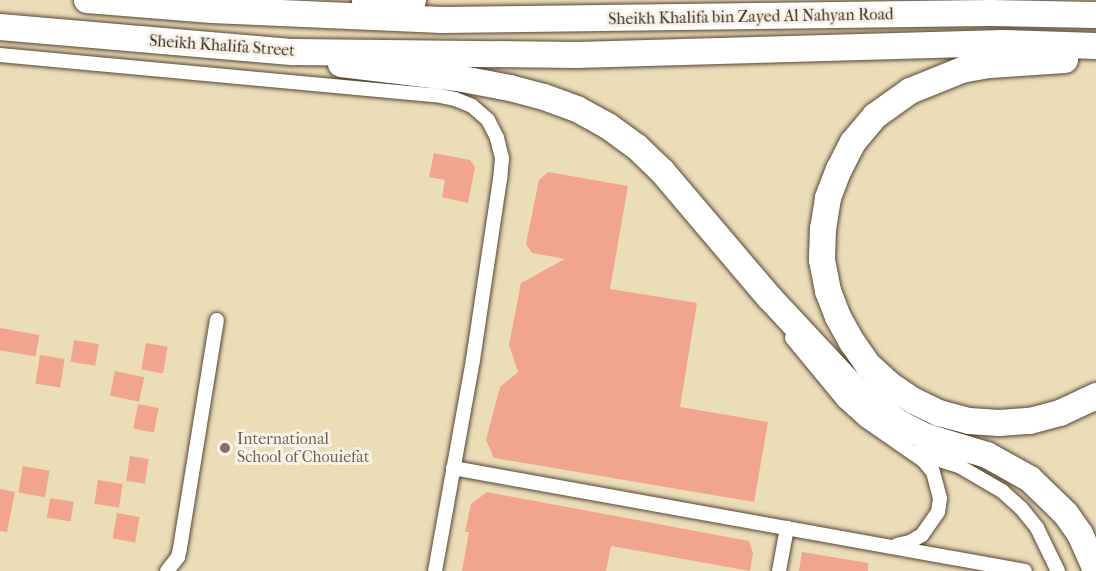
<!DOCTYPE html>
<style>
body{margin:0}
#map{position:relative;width:1096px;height:571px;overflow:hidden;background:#ecddb9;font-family:"IM FELL French Canon",serif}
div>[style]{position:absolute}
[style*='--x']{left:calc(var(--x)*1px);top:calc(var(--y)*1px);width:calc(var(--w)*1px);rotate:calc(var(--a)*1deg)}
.building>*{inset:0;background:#f1a58f;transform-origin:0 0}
.roads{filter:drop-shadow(0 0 2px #564535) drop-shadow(0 0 2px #564535)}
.street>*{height:14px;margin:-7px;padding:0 7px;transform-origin:7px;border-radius:7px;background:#fff}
.highway>*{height:26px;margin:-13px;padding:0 13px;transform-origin:13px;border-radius:13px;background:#fff}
.dots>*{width:16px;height:16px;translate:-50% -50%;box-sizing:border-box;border:3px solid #f7f3e8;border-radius:50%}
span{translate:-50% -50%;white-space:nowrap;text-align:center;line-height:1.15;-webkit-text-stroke:6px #f7f3e8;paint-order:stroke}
.street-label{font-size:16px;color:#3b2a1e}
.education-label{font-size:16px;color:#785e54}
.left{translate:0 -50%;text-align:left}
</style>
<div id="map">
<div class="building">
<div style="clip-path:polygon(434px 153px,470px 160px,475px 167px,468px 203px,442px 197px,445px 180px,429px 177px)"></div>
<div style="clip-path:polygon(548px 172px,628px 186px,610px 289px,697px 303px,680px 407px,768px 422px,754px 502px,494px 458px,486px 440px,500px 387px,518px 372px,509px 345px,521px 283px,565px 259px,532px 253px,526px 244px,539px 180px)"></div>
<div style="left:0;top:328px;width:40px;height:22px;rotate:10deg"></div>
<div style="left:74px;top:340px;width:25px;height:22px;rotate:9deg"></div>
<div style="left:146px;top:343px;width:22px;height:27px;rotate:10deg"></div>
<div style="left:40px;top:355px;width:25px;height:29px;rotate:9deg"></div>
<div style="left:115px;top:371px;width:30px;height:25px;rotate:12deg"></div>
<div style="left:138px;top:404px;width:21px;height:25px;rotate:11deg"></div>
<div style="left:130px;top:456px;width:19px;height:25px;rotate:9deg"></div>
<div style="left:23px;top:466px;width:27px;height:27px;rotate:10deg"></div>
<div style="left:98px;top:480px;width:25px;height:24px;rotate:9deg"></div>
<div style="clip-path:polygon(0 489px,15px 492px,7px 532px,0 531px)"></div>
<div style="clip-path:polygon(487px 492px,749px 541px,753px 553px,750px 571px,611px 546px,606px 571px,462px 571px,469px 532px,465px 532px,471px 504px)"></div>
<div style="left:50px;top:498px;width:24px;height:20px;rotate:9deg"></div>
<div style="left:117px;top:513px;width:23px;height:26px;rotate:10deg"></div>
<div style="clip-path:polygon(802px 552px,868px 563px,868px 571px,799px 571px)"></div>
</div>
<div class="roads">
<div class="street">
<div style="--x:0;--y:55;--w:437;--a:5.3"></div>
<div style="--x:435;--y:95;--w:20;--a:11"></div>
<div style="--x:455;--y:99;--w:18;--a:22"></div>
<div style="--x:472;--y:106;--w:21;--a:41"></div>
<div style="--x:488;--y:120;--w:20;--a:63"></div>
<div style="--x:497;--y:138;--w:21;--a:76"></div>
<div style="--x:502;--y:158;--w:21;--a:95"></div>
<div style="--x:500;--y:179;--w:183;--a:98.5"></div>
<div style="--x:473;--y:360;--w:214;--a:100.2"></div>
<div style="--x:792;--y:338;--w:82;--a:50.5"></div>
<div style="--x:844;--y:401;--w:28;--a:42"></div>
<div style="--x:865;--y:420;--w:72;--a:34.8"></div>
<div style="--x:924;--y:461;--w:14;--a:51"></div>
<div style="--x:933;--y:472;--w:27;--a:75"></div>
<div style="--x:940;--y:498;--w:14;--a:98"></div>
<div style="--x:938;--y:512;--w:28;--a:125"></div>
<div style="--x:922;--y:535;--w:14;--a:150"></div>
<div style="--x:910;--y:542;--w:13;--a:167"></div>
<div style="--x:916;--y:453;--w:45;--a:16.8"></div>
<div style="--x:959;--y:466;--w:50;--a:30.2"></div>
<div style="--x:1002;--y:491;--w:25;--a:42"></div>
<div style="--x:1021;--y:508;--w:26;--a:51"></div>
<div style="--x:1037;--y:528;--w:48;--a:64"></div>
<div style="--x:453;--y:468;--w:581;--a:10.21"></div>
<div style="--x:167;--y:571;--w:18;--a:-52"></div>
<div style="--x:178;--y:557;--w:9;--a:-77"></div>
<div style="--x:180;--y:548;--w:231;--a:-80.8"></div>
<div style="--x:779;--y:571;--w:44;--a:-79.5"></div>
</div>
<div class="highway">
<div style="--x:87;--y:0;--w:125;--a:4.6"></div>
<div style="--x:212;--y:10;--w:230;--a:2.5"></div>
<div style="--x:442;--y:20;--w:549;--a:-0.73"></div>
<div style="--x:991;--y:13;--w:105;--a:1.1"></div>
<div style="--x:365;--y:2;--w:48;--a:-2.4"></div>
<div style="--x:0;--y:27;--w:295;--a:4.9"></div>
<div style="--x:294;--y:52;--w:283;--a:0.6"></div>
<div style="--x:577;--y:55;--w:426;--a:-1.6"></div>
<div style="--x:1003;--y:43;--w:93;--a:1.8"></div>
<div style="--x:1065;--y:60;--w:76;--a:176.2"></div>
<div style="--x:989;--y:65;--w:27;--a:170"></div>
<div style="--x:962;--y:70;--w:56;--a:158"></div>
<div style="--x:910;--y:91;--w:43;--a:144.5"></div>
<div style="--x:875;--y:116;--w:34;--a:130"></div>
<div style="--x:853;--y:142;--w:30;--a:117"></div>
<div style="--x:839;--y:169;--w:31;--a:111"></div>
<div style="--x:828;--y:198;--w:31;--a:99"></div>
<div style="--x:823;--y:229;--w:31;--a:92"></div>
<div style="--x:822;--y:260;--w:32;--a:79"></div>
<div style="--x:828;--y:291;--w:28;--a:69"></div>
<div style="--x:838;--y:317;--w:29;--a:61"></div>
<div style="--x:852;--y:342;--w:28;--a:55"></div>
<div style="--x:868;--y:365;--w:30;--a:42"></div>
<div style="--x:890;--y:385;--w:29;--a:34"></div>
<div style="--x:914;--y:401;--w:28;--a:26"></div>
<div style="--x:939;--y:413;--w:31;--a:15"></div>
<div style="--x:969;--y:421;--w:30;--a:4"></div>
<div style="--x:999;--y:423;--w:31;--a:-4"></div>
<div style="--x:1030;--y:421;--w:31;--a:-15"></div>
<div style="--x:1060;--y:413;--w:40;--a:-25"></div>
<div style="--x:341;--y:64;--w:117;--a:6.9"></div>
<div style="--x:457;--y:78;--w:54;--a:10.7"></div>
<div style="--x:510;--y:88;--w:35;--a:15"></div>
<div style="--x:544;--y:97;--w:35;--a:20"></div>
<div style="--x:577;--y:109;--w:35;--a:29"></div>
<div style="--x:608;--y:126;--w:36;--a:36"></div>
<div style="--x:637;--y:147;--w:35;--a:44"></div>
<div style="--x:662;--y:171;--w:165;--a:49.7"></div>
<div style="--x:769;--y:297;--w:120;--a:47"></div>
<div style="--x:851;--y:385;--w:61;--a:38.4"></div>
<div style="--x:899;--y:423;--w:31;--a:27"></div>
<div style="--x:927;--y:437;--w:63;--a:16.7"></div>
<div style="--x:987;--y:455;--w:49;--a:29.2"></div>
<div style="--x:1030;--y:479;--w:50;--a:44.2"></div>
<div style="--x:1066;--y:514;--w:24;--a:55"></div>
<div style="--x:1080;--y:534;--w:39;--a:66"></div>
</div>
</div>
<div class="dots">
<div style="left:225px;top:448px;background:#8d6e63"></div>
</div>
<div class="street-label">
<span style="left:751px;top:17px;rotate:-1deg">Sheikh Khalifa bin Zayed Al Nahyan Road</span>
<span style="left:222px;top:46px;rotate:4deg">Sheikh Khalifa Street</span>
</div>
<div class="education-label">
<span class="left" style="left:237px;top:448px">International<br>School of Chouiefat</span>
</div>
</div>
